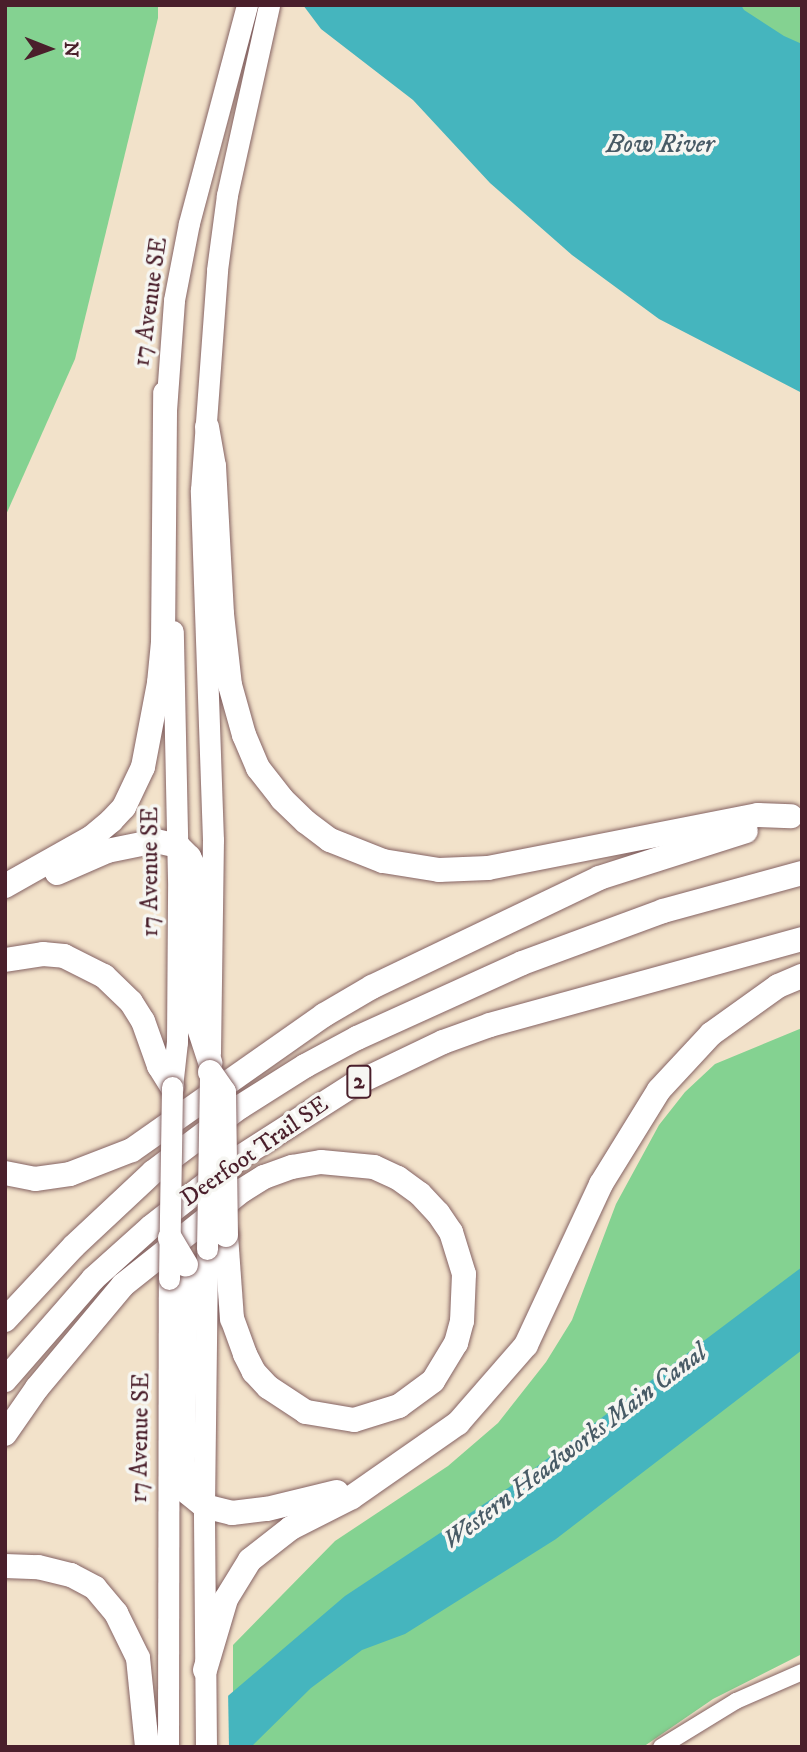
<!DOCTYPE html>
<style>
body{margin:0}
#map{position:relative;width:807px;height:1752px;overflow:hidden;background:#f2e2ca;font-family:"IM FELL DW Pica",serif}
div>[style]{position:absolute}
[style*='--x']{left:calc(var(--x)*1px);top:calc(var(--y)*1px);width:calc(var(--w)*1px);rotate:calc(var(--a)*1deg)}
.green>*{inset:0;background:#84d291}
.water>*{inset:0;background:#45b5be}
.pier>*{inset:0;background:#f2e2ca}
.roads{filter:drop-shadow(0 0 2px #856363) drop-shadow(0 0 2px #856363)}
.minor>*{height:16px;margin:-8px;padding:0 8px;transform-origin:8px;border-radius:8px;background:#fff}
.major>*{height:21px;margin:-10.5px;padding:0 10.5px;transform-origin:10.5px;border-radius:10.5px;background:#fff}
.highway>*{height:24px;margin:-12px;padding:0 12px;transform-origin:12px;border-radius:12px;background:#fff}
.bridges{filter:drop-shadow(0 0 2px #856363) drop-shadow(0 0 2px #856363)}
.major-bridge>*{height:21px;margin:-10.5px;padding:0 10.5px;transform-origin:10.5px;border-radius:10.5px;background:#fff}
.highway-bridge>*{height:24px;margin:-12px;padding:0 12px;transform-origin:12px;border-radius:12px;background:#fff}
span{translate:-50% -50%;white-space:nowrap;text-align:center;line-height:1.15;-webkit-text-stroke:7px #f6f6f2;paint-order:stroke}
.shield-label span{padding:2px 5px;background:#f6f6f2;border:2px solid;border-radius:5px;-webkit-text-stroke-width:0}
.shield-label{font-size:23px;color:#4a1f2b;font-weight:700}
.street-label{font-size:24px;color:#4a1f2b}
.water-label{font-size:26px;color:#485b66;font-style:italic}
.frame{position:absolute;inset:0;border:7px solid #4a1f2b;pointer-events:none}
.north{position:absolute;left:14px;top:14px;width:70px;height:70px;-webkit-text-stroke:5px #f6f6f2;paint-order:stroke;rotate:91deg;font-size:19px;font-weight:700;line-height:28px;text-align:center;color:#4a1f2b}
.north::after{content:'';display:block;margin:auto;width:24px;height:32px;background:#4a1f2b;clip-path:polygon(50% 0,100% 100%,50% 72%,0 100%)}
</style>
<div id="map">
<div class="green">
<div style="clip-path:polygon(5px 5px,158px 5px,158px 18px,75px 359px,5px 517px)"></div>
<div style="clip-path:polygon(698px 5px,802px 5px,802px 90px)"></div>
<div style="clip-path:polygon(802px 1028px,802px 1654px,713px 1699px,643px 1747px,233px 1747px,233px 1645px,335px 1541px,448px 1466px,498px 1423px,546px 1362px,572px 1320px,616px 1204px,659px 1125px,685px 1092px,715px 1064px)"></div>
</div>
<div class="water">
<div style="clip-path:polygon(303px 5px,741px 5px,744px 10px,784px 36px,802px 44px,802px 393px,659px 319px,572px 255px,490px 183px,413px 100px,321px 29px)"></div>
<div style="clip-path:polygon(802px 1267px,802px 1350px,556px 1539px,405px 1634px,362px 1650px,311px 1688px,251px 1747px,168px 1747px,345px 1596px,511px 1486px)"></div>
</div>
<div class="pier">
<div style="clip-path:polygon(228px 1690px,229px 1747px,164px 1747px,165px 1744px)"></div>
</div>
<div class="roads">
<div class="minor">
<div style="--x:661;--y:1747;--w:88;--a:-31.5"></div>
<div style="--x:736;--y:1701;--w:72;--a:-23.7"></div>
</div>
<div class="major">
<div style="--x:166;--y:410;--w:110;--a:-85.8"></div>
<div style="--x:174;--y:300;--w:78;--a:-79"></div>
<div style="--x:189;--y:223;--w:226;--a:-75.1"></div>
<div style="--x:210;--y:1053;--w:213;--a:-89.2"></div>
<div style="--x:213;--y:840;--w:350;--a:-92"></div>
<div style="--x:201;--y:490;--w:221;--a:-85.8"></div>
<div style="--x:217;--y:270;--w:76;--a:-82.4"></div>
<div style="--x:227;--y:195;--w:195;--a:-77.5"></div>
<div style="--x:172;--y:1087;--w:45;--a:-83.7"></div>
<div style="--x:177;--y:1042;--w:163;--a:-89.6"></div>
<div style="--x:178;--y:879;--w:248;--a:-91.2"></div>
<div style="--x:168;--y:1747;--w:468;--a:-89.9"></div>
<div style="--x:206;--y:1747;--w:241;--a:-90.5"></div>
<div style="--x:204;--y:1506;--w:257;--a:-89.3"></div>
</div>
<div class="highway">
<div style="--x:207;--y:427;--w:40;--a:80"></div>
<div style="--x:214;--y:466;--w:148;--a:86.9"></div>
<div style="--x:222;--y:614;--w:71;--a:83.6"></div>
<div style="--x:230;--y:685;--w:52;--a:74.4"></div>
<div style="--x:244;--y:735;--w:36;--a:67"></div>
<div style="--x:258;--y:768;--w:39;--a:52"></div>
<div style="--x:282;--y:799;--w:33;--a:44"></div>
<div style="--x:306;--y:822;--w:30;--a:37"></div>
<div style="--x:330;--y:840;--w:57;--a:21.6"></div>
<div style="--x:383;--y:861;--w:57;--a:9.1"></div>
<div style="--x:439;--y:870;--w:49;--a:-2.3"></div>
<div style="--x:488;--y:868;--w:275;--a:-11.1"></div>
<div style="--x:758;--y:815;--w:33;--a:2"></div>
<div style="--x:57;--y:873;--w:55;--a:-23.7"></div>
<div style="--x:107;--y:851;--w:50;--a:-11.5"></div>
<div style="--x:156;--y:841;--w:23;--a:13"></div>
<div style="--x:178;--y:846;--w:16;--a:45"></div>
<div style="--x:189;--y:857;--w:25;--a:63"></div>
<div style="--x:200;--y:879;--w:146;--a:90.8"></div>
<div style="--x:198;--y:1025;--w:40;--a:72"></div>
<div style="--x:5;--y:886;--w:100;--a:-29.4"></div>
<div style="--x:92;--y:837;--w:25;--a:-40"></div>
<div style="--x:111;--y:821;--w:19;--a:-47"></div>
<div style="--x:124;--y:807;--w:44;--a:-64.6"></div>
<div style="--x:143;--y:767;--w:86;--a:-79.2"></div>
<div style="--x:159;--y:683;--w:41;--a:-84.4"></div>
<div style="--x:163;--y:642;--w:249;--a:-89.5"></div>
<div style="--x:5;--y:960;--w:38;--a:-9"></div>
<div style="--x:43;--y:954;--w:21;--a:5"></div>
<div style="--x:64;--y:956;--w:45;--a:26.6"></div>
<div style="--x:104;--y:976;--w:37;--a:44"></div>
<div style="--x:131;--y:1002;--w:22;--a:58"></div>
<div style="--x:143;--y:1021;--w:48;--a:70.4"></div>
<div style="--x:159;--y:1066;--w:25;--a:58"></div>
<div style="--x:5;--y:1173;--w:31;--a:11"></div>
<div style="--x:35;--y:1179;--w:35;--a:-8"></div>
<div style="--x:70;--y:1174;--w:66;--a:-21.2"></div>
<div style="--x:132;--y:1150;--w:235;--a:-35.1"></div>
<div style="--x:324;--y:1015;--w:56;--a:-30.3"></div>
<div style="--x:372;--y:987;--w:252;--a:-25.6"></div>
<div style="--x:599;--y:878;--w:154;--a:-17.7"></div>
<div style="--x:186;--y:1265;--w:199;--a:90.9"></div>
<div style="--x:183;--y:1464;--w:29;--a:80"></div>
<div style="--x:188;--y:1493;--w:21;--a:39"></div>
<div style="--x:204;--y:1506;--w:29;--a:14"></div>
<div style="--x:232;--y:1513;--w:35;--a:-7"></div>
<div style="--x:267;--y:1509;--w:72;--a:-13.7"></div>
<div style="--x:5;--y:1320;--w:101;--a:-47"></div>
<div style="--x:74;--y:1246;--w:108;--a:-43.1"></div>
<div style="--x:153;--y:1172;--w:109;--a:-36.8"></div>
<div style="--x:240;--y:1107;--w:77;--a:-32.2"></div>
<div style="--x:305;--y:1066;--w:59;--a:-28.3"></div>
<div style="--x:357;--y:1038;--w:181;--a:-24.4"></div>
<div style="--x:522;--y:963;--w:150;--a:-20.2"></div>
<div style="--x:663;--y:911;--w:144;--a:-15.3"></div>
<div style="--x:5;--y:1380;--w:134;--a:-48.9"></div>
<div style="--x:93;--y:1279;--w:78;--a:-41.9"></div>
<div style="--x:151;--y:1227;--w:115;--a:-38"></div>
<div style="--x:242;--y:1156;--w:132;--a:-32.6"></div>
<div style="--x:353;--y:1085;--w:100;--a:-25.5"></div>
<div style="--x:443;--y:1042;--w:50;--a:-19.9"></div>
<div style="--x:490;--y:1025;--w:324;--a:-15.4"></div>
<div style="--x:5;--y:1434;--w:56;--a:-55.2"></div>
<div style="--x:37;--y:1388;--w:134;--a:-50.1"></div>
<div style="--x:123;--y:1285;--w:153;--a:-38.4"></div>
<div style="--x:243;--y:1190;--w:25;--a:-32"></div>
<div style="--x:264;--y:1177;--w:30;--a:-20"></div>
<div style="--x:292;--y:1167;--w:29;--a:-10"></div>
<div style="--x:321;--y:1162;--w:53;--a:5.4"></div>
<div style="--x:374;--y:1167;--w:26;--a:25"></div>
<div style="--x:398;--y:1178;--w:27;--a:36"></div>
<div style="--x:420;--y:1194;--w:26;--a:47"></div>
<div style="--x:438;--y:1213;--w:23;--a:56"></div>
<div style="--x:451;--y:1232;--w:44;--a:72.8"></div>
<div style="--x:464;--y:1274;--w:47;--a:92.4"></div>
<div style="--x:462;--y:1321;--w:23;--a:105"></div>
<div style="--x:456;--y:1343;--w:44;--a:121.2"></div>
<div style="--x:433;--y:1381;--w:42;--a:143.7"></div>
<div style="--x:399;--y:1406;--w:47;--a:162.7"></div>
<div style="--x:354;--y:1420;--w:49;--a:-170.5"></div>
<div style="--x:306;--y:1412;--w:45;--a:-146.7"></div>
<div style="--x:268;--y:1387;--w:21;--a:-133"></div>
<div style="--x:254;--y:1372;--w:20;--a:-117"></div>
<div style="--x:245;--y:1354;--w:37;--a:-110"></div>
<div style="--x:232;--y:1319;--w:84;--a:-94.1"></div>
<div style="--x:5;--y:1566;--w:33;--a:2"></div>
<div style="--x:38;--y:1567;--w:34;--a:14"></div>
<div style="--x:71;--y:1575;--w:27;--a:28"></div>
<div style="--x:95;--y:1588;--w:33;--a:50"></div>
<div style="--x:116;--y:1613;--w:50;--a:63.9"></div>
<div style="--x:138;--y:1658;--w:89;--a:84.2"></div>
<div style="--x:205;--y:1670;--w:74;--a:-73.5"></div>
<div style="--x:226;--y:1599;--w:46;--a:-58.4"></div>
<div style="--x:250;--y:1560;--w:52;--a:-38"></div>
<div style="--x:291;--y:1528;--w:68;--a:-26.9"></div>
<div style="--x:352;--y:1497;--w:129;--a:-34.9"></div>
<div style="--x:458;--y:1423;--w:103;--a:-48.9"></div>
<div style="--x:526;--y:1345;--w:178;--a:-65"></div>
<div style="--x:601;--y:1184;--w:110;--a:-58.3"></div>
<div style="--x:659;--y:1090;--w:76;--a:-47.1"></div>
<div style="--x:711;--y:1034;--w:82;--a:-35.6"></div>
<div style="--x:778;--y:986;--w:26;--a:-23"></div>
</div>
</div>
<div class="bridges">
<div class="major-bridge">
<div style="--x:207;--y:1249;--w:177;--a:-89"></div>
<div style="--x:169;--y:1279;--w:192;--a:-89.1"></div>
</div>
<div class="highway-bridge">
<div style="--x:210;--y:1072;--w:24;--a:55"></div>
<div style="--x:224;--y:1092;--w:143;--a:89.2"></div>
<div style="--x:170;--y:1238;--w:31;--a:59"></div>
</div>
</div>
<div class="shield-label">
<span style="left:359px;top:1082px">2</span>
</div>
<div class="street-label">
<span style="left:151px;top:302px;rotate:-82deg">17 Avenue SE</span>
<span style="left:151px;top:872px;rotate:-90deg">17 Avenue SE</span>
<span style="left:255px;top:1152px;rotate:-35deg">Deerfoot Trail SE</span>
<span style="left:141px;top:1438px;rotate:-89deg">17 Avenue SE</span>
</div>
<div class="water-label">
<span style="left:660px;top:145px">Bow River</span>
<span style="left:575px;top:1447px;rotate:-37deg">Western Headworks Main Canal</span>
</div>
<div class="frame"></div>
<div class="north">N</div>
</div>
